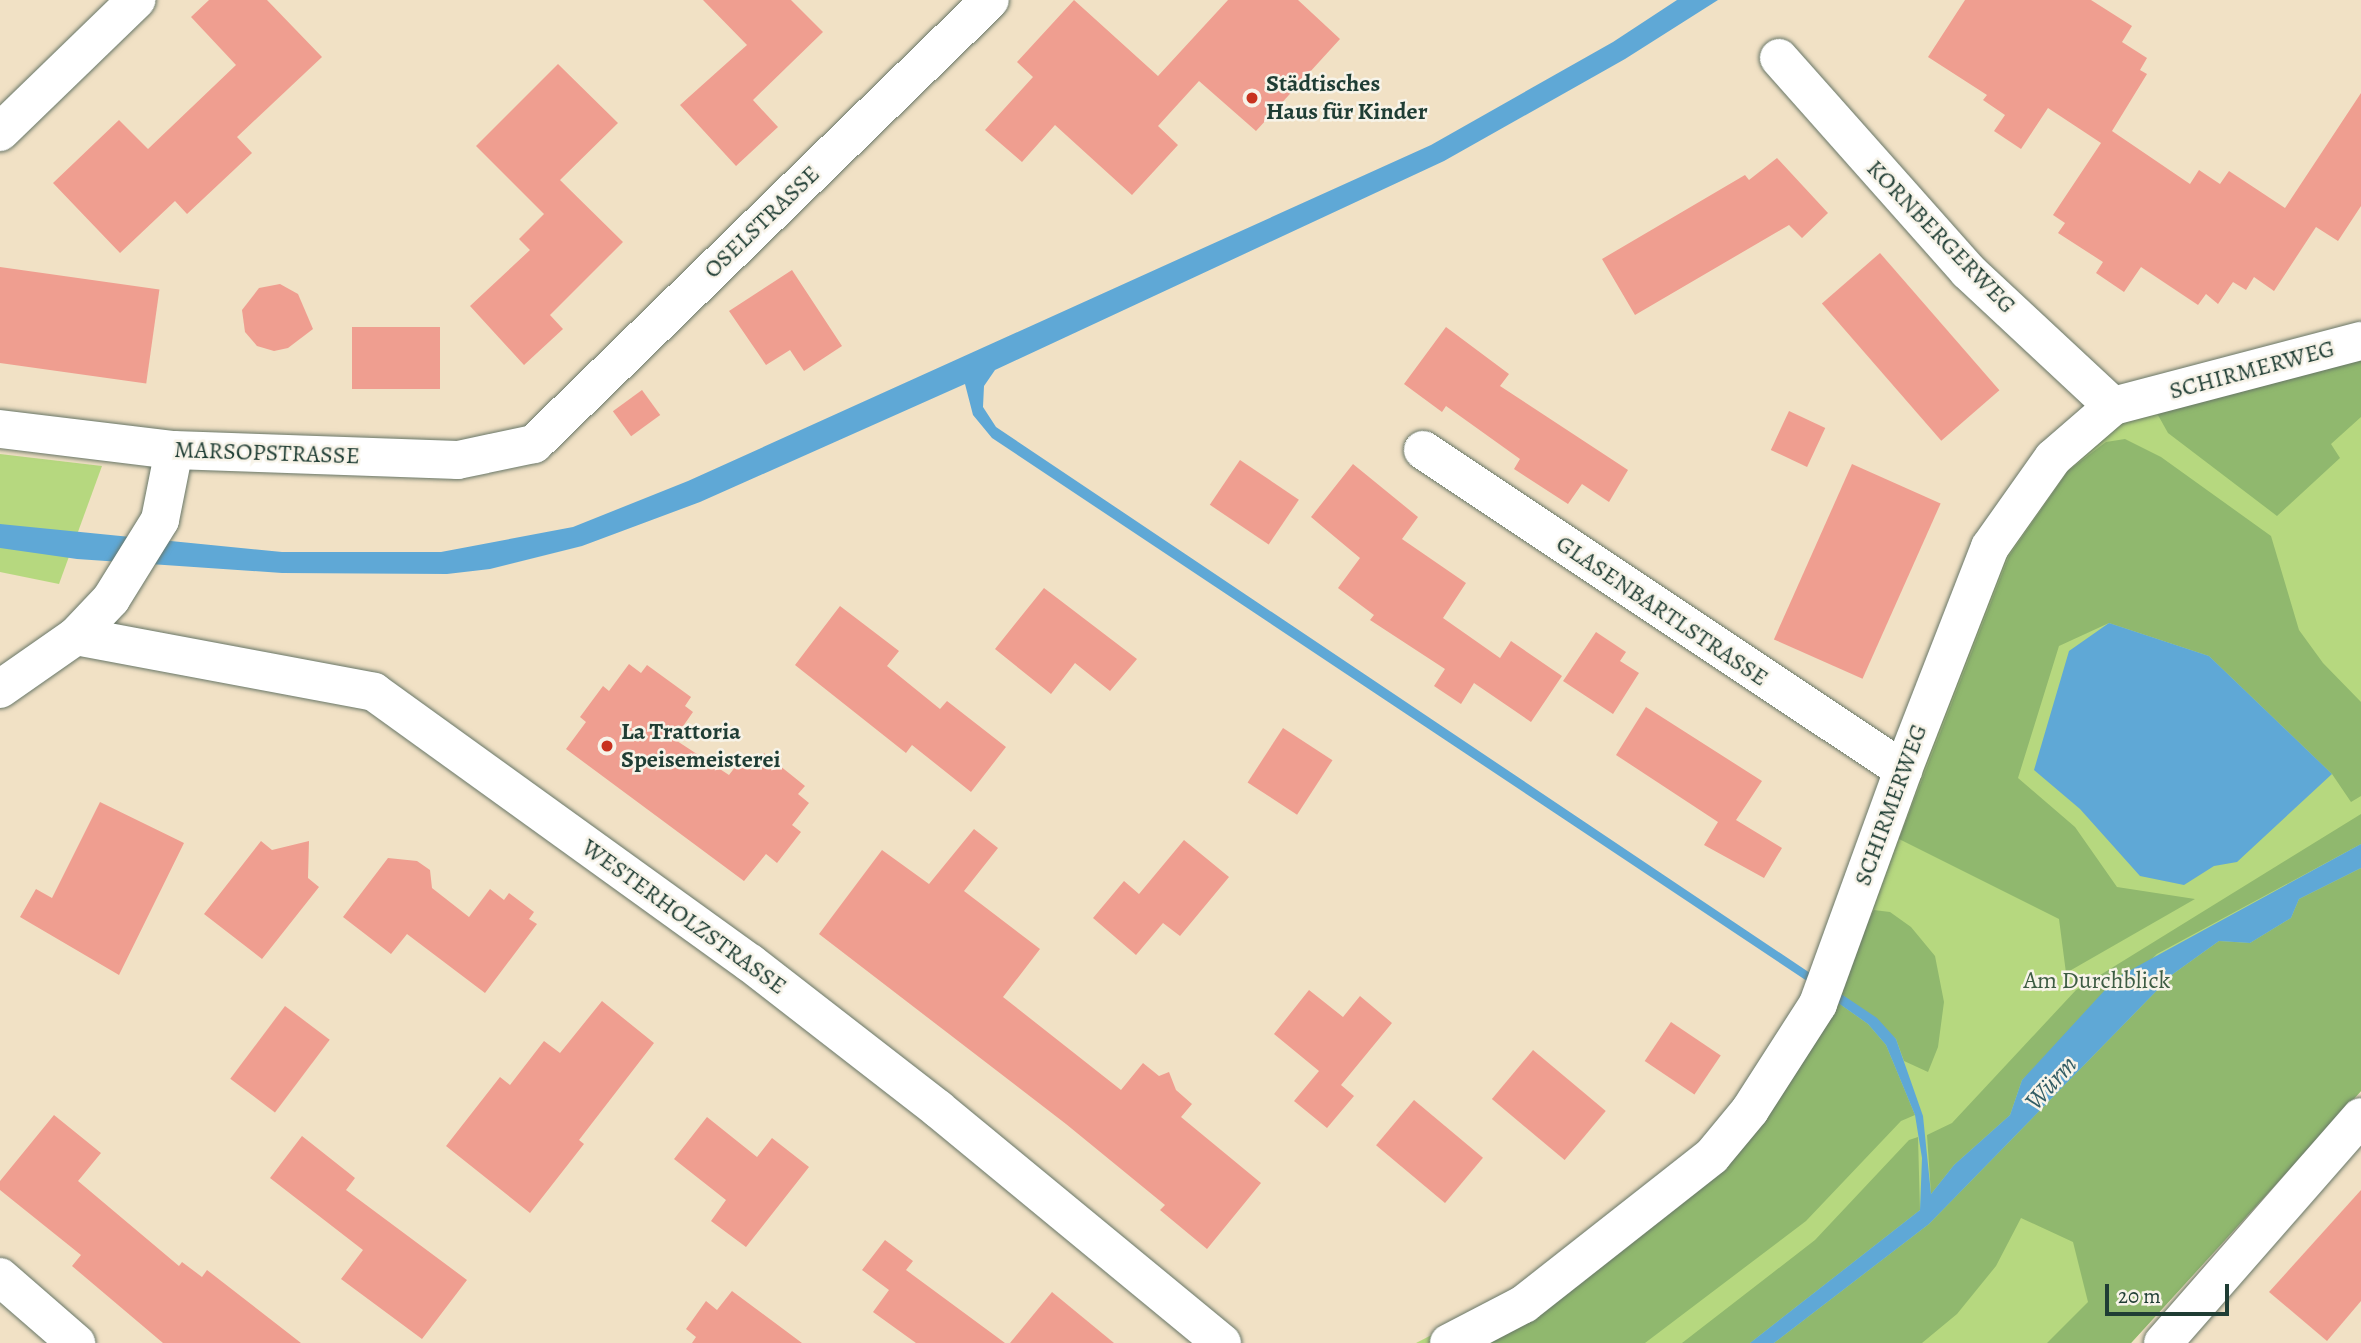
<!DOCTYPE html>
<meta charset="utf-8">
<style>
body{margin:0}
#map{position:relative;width:2361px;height:1343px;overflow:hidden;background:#f1e1c5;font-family:Alegreya,serif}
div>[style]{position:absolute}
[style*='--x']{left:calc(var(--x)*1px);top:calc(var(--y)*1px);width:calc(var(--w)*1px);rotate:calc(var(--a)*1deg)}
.green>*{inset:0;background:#b6d87f}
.forest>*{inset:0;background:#90b86e}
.water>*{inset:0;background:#5fa8d6}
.building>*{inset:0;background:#ef9e90;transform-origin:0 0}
.roads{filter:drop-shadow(0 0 2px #687667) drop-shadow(0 0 2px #687667)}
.minor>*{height:38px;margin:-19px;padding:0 19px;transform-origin:19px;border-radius:19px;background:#fff}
.major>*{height:38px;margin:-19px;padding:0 19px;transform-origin:19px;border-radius:19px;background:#fff}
.dots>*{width:19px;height:19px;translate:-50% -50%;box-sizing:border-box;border:4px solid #f7f3e8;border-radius:50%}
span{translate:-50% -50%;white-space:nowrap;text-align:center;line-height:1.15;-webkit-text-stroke:5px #f7f3e8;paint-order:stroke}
.poi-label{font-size:24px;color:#1f3d34;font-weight:700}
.left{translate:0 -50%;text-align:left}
.street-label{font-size:24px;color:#1f3d34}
.park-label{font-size:24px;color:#3d5c43}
.water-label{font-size:26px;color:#325d65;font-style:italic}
.scale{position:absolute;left:2105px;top:1284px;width:124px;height:32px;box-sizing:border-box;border:4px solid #1f3d34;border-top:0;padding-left:9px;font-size:21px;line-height:24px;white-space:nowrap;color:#1f3d34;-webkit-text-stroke:5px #f7f3e8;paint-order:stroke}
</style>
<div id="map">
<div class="green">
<div style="clip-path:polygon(2361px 333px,2361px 1091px,2131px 1343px,1416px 1343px,1518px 1291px,1713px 1139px,1799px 1014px,1987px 534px,2116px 401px)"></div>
<div style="clip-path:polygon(0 454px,102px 466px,59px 584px,0 572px)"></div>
</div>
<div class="forest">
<div style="clip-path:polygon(2361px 350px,2361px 417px,2331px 444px,2340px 458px,2277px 516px,2168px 433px,2154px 408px)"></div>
<div style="clip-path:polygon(2125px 439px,2161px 457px,2271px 536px,2299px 630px,2323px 663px,2361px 702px,2361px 796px,2351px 802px,2332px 774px,2209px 656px,2109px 623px,2059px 646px,2018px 778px,2075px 827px,2117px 887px,2195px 899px,2066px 973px,2059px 919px,1899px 839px,2009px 556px,2068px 471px,2106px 442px)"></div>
<div style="clip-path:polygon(2361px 814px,2361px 844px,2157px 954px,2022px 1080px,2010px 1115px,1954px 1165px,1931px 1194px,1927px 1135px,1952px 1123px,2076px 990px)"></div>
<div style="clip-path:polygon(2361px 868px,2361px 1091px,2131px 1343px,2047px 1343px,2088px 1302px,2073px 1242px,2021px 1218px,1996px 1266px,1957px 1314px,1922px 1343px,1774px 1343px,1929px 1224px,2173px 974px,2219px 941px,2250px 943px,2291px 918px,2299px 899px)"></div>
<div style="clip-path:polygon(1874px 910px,1890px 912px,1911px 927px,1935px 956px,1944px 1002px,1938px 1047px,1928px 1072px,1904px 1061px,1896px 1039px,1833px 987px)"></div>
<div style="clip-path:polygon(1827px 995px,1868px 1024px,1886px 1045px,1915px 1115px,1901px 1121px,1806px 1221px,1645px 1343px,1461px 1343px,1718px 1161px)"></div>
<div style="clip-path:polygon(1918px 1137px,1920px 1210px,1750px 1343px,1682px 1343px,1815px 1240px,1909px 1140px)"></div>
</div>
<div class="water">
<div style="clip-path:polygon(1677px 0,1718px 0,1625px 59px,1444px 161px,995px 370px,984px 386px,983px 407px,996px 427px,1877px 1018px,1896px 1039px,1923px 1116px,1931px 1194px,1954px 1165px,2010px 1115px,2022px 1080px,2116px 978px,2361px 844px,2361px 868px,2299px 899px,2291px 918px,2250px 943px,2219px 941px,2173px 974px,1929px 1224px,1774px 1343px,1750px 1343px,1920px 1210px,1922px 1158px,1915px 1115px,1886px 1045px,1868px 1024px,1807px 981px,992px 438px,973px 415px,965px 384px,700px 502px,582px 546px,490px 569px,447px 574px,282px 573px,77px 559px,0 548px,0 524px,282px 552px,441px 552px,573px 527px,688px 481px,1431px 145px,1613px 42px)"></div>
<div style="clip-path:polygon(2109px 623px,2209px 656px,2332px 774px,2237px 862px,2214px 866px,2184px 885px,2140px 876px,2080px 809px,2034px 770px,2069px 651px)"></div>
</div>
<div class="building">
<div style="clip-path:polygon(209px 0,267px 0,322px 57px,237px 137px,252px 153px,187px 214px,175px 201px,120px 253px,53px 183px,119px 120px,148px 149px,236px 65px,191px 17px)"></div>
<div style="clip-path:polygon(703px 0,791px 0,823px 32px,753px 100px,778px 127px,736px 166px,680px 105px,747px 45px)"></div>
<div style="clip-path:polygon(1074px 0,1158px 76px,1228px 0,1298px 0,1340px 39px,1256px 131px,1199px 81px,1158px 126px,1178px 145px,1132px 195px,1055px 125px,1022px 162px,985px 130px,1033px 77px,1017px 62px)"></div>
<div style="clip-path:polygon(1965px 0,2091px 0,2132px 26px,2122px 42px,2147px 58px,2140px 70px,2147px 74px,2112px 131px,2190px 184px,2199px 170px,2220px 184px,2229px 171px,2285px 208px,2361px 93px,2361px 206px,2338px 241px,2316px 227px,2274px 291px,2254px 277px,2246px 290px,2233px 282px,2218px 304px,2206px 294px,2198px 305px,2141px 267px,2124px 292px,2096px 273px,2103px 262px,2058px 233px,2065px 223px,2053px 215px,2101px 143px,2048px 108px,2021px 149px,1994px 131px,2005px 115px,1983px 100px,1987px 95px,1928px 57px)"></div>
<div style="clip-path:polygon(558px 64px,618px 123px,560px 180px,623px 242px,550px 315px,563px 329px,524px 365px,470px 306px,530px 250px,519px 239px,544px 214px,476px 146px)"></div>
<div style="clip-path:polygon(1777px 158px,1828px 213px,1802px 238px,1789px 225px,1635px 315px,1602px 259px,1745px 175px,1749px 180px)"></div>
<div style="left:1880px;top:253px;width:182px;height:77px;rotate:49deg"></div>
<div style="left:0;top:267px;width:161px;height:95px;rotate:8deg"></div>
<div style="clip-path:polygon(792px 270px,842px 346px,804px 371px,790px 350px,766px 365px,729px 311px)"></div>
<div style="clip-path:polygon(280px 284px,298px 294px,313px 329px,288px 348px,274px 351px,257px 346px,245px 332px,242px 310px,259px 288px)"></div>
<div style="left:440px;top:327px;width:62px;height:88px;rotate:90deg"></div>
<div style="clip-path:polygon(1446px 327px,1509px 374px,1500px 386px,1628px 470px,1609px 502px,1582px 484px,1568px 504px,1514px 469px,1520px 459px,1446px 406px,1442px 412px,1404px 384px)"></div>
<div style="left:642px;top:390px;width:31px;height:36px;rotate:54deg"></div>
<div style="left:1789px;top:411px;width:40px;height:43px;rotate:25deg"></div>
<div style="left:1240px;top:460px;width:71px;height:54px;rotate:34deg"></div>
<div style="clip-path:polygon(1353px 464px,1418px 517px,1402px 539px,1466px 583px,1443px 618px,1500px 658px,1511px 641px,1562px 676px,1531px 722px,1474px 683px,1461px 704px,1434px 686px,1445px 669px,1370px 620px,1374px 615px,1338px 588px,1360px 558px,1311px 517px)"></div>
<div style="left:1852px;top:464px;width:97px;height:192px;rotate:24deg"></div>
<div style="clip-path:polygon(1044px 588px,1137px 659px,1110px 691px,1075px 663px,1051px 694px,995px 649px)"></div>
<div style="clip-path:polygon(840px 606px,899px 651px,887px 666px,940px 709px,947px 701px,1006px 747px,971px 792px,912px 745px,906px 753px,795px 665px)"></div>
<div style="clip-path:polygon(1596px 632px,1626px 652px,1620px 661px,1639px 673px,1613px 714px,1563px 681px)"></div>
<div style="clip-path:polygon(629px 664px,641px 673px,647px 665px,691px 697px,685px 706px,693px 712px,674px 739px,729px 775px,745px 754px,756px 763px,764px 753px,805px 786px,798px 794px,809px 803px,792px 825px,801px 832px,777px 863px,766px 854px,744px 881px,566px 749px,586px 722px,580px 717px,603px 686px,609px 691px)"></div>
<div style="clip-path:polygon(1646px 707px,1762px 781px,1736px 820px,1782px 848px,1764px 878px,1704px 845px,1718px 822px,1616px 755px)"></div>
<div style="left:1283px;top:728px;width:59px;height:65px;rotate:33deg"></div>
<div style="clip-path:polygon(100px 802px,184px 843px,119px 975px,20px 917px,36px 889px,52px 898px)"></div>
<div style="clip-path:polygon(974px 829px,998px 848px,964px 891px,1040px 949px,1003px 997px,1121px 1090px,1143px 1063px,1159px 1076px,1169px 1072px,1176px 1090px,1192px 1104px,1181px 1117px,1261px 1183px,1207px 1249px,1160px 1210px,1165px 1205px,1066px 1124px,819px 934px,882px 850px,929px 884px)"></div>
<div style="clip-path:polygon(1184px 840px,1229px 877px,1180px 936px,1163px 923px,1136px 955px,1093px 918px,1124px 881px,1139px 894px)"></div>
<div style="clip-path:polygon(261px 841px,272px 850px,309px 841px,308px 878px,319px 887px,262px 959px,204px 914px)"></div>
<div style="clip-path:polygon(388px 858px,417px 861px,430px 870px,432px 888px,469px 917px,490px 889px,504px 900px,509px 893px,534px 912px,529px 919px,537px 924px,485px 993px,407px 934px,391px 954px,343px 917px)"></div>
<div style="clip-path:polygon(1309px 990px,1343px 1017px,1360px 996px,1392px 1023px,1341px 1085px,1354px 1096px,1327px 1128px,1294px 1101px,1319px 1071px,1274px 1034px)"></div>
<div style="clip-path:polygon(602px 1001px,654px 1043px,579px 1140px,584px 1144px,530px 1213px,446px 1146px,500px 1077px,510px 1085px,544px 1041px,560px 1053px)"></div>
<div style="left:285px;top:1006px;width:56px;height:91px;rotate:37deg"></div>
<div style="left:1671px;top:1022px;width:60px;height:47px;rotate:34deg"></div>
<div style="left:1533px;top:1050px;width:95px;height:64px;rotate:40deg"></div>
<div style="left:1414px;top:1100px;width:90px;height:59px;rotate:40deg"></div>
<div style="clip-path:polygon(54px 1115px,101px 1153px,78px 1181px,179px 1266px,182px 1262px,202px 1277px,207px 1270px,301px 1343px,163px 1343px,72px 1266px,81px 1255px,0 1190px,0 1181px)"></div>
<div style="clip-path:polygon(707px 1117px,757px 1157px,772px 1138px,809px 1167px,746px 1247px,711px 1221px,726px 1200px,674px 1159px)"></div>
<div style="clip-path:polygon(302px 1136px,355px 1178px,346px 1190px,467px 1280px,422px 1339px,341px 1279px,363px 1250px,270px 1178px)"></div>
<div style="clip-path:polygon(2361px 1190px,2361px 1301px,2327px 1341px,2269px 1292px)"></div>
<div style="clip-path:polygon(885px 1240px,913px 1261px,906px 1270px,1005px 1343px,916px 1343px,873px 1312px,889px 1290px,862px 1270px)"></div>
<div style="clip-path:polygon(732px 1291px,802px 1343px,692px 1343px,696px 1337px,686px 1329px,706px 1301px,717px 1310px)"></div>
<div style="clip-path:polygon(1052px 1292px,1114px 1343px,1010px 1343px)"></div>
</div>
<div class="roads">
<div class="minor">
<div style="--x:1779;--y:58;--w:285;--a:48.4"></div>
<div style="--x:1968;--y:271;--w:198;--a:43"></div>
<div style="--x:0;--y:132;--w:190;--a:-44.1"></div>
<div style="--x:0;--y:429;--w:175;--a:6.9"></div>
<div style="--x:174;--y:450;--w:284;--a:2"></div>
<div style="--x:458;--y:460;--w:78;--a:-11.9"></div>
<div style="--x:534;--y:444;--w:636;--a:-44.24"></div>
<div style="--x:1423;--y:450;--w:577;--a:33.69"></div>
<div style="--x:76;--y:636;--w:303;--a:10.6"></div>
<div style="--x:374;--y:692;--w:463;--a:35.8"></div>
<div style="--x:750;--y:963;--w:238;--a:37.8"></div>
<div style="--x:938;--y:1109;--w:368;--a:39.5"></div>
<div style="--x:0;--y:689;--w:93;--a:-34.9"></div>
<div style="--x:76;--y:636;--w:51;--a:-46.6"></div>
<div style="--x:111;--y:599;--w:93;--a:-58.2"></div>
<div style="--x:160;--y:520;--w:71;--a:-78.7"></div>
<div style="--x:0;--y:1277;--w:101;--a:41"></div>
<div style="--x:1449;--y:1343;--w:85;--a:-27.5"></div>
<div style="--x:1524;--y:1304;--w:239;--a:-38.2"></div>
<div style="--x:1712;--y:1156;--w:60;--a:-50.4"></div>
<div style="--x:1750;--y:1110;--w:126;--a:-57.3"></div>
<div style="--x:1818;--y:1004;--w:249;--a:-70"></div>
<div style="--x:1903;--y:770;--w:239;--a:-68.7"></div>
<div style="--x:1990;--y:547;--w:109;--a:-54.7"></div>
<div style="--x:2053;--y:458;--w:79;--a:-40.9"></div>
<div style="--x:2113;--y:406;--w:256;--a:-14.7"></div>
</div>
<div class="major">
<div style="--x:2163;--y:1343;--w:300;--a:-48.8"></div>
</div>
</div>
<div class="dots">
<div style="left:1252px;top:98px;background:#c8321e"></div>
<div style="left:607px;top:746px;background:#c8321e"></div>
</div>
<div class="poi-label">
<span class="left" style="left:1266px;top:98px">Städtisches<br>Haus für Kinder</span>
<span class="left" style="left:621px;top:746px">La Trattoria<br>Speisemeisterei</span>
</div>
<div class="street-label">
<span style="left:762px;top:222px;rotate:-44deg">OSELSTRASSE</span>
<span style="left:1941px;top:237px;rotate:46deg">KORNBERGERWEG</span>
<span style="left:2252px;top:370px;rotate:-15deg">SCHIRMERWEG</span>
<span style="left:267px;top:453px;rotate:2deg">MARSOPSTRASSE</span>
<span style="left:1662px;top:611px;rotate:34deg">GLASENBARTLSTRASSE</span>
<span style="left:1891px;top:805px;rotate:-70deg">SCHIRMERWEG</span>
<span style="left:684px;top:917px;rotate:36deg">WESTERHOLZSTRASSE</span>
</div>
<div class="park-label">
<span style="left:2097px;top:981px">Am Durchblick</span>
</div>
<div class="water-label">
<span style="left:2051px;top:1083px;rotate:-48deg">Würm</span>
</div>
<div class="scale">20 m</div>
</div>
